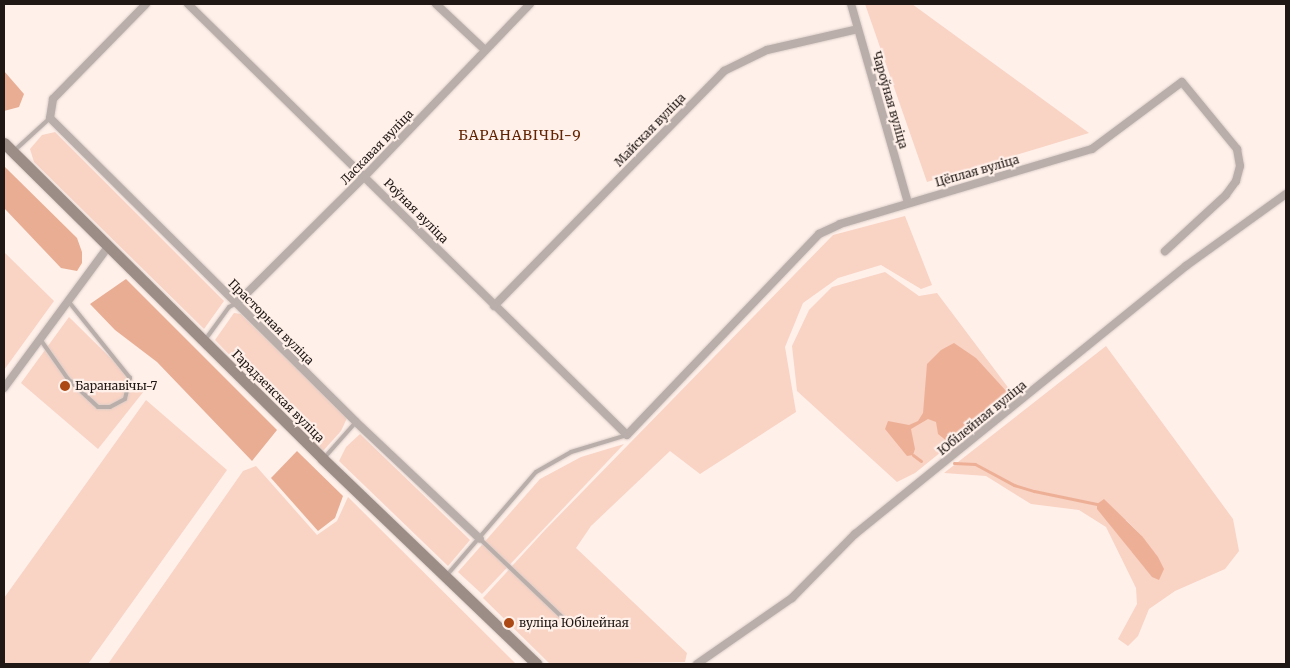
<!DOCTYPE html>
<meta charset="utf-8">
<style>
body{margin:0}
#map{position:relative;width:1290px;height:668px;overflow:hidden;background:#fff0ea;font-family:Merriweather,serif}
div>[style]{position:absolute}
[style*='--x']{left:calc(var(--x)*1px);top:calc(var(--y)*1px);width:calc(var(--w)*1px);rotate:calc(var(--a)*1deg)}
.green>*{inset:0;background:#f9d3c4}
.forest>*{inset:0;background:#e9ad93}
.water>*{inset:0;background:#edb097}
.stream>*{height:3px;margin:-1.5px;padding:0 1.5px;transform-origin:1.5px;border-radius:1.5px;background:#edb097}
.roads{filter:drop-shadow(0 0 1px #dbcdc8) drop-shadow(0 0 1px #dbcdc8)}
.lane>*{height:4px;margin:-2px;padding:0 2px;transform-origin:2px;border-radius:2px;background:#b9aeaa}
.street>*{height:8px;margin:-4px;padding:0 4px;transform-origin:4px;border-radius:4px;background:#b9aeaa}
.secondary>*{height:11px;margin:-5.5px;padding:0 5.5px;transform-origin:5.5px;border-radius:5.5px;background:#9c8d86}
.dots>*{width:14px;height:14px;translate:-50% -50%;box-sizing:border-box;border:2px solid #fff0ea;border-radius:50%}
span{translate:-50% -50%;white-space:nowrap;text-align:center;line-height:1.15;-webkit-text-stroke:4.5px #fff0ea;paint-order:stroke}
.street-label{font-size:12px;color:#201814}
.poi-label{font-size:12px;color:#201814}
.left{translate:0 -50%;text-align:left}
.neighbourhood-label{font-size:14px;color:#622301;letter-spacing:1px}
.frame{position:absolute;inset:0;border:5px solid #201814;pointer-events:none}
</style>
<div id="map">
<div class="green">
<div style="clip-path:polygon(865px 4px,912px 4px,1089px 133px,927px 182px)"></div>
<div style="clip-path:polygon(55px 132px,224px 301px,204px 329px,34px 162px,30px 149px,42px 135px)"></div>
<div style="clip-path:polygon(905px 216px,932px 285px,921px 289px,881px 265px,838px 278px,803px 303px,785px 347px,796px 412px,700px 474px,670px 451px,591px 526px,576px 548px,687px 653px,685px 662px,550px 664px,483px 598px,545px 530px,833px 235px)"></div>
<div style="clip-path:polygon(4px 252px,54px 301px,4px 370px)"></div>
<div style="clip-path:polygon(885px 272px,919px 296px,937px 293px,1010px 390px,1008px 398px,915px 473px,897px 482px,797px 391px,792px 346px,809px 310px,832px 287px)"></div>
<div style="clip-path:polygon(234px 313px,241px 314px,347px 418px,341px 431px,323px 451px,215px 340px)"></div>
<div style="clip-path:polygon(69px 317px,144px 391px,98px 449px,21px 383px)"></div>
<div style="clip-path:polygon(evenodd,1106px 346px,1233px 519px,1239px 551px,1225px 569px,1175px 591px,1149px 609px,1138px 636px,1128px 646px,1118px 639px,1137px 604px,1136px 588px,1106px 527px,1079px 510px,1031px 504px,986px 476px,944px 473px,1106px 346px,1126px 520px,1142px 536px,1132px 552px,1112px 525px,1126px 520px)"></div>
<div style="clip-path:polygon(146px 400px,227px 470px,88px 664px,4px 664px,4px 598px)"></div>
<div style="clip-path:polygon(360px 434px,470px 540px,448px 566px,339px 461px,346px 447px)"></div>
<div style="clip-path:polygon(624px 444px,482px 594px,458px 572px,540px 479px,581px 457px)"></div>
<div style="clip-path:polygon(256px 466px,317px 535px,337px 521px,348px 497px,516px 664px,108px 664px,243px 471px)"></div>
</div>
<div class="forest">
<div style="clip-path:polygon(4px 71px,24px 94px,19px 107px,4px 111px)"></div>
<div style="clip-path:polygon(4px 166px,77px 238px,82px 252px,82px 263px,77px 271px,61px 268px,4px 208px)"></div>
<div style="clip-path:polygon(126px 279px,277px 430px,252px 461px,157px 362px,115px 330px,90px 304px)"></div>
<div style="clip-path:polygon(297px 451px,343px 496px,335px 518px,318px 531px,271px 478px)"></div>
</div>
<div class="water">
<div style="clip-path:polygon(954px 343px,976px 358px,1007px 392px,1000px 403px,975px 427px,948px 442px,938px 434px,936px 422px,928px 419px,911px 429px,915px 449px,913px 455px,907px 456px,885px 429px,888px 421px,909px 425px,918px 421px,923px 413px,927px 364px,941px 350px)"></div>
<div style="clip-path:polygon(1104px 499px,1142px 536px,1158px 557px,1164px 569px,1159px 580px,1152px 577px,1097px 509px,1097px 504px)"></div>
</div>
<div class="stream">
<div style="--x:913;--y:455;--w:10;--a:37"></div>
<div style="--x:954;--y:463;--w:21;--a:3"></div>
<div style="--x:975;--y:464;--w:44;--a:28.3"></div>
<div style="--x:1014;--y:485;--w:21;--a:17"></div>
<div style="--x:1034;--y:491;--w:64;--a:11.7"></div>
</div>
<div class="roads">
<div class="lane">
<div style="--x:15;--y:150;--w:47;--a:-42.4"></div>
<div style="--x:40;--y:339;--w:49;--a:55"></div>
<div style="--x:68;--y:379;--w:41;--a:43"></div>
<div style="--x:98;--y:407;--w:12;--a:0"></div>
<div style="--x:110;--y:407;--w:17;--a:-28"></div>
<div style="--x:125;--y:399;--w:22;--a:-77"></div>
<div style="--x:130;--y:378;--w:99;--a:-128.8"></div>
<div style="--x:205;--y:340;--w:41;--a:-54"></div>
<div style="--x:229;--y:307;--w:9;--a:-27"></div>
<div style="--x:325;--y:457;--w:47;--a:-48.5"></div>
<div style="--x:480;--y:539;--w:115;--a:43.6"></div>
<div style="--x:447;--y:575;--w:136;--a:-49.2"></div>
<div style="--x:536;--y:472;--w:40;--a:-29.7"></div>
<div style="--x:571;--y:452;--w:59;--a:-16.9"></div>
</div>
<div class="street">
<div style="--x:146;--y:4;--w:133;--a:134.4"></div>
<div style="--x:53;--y:99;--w:19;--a:99"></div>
<div style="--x:50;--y:118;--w:431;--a:44.8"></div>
<div style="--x:356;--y:422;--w:170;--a:43.3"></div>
<div style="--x:188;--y:4;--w:615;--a:44.47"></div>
<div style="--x:627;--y:435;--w:278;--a:-46.3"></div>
<div style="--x:819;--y:234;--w:23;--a:-25"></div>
<div style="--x:840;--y:224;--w:263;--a:-16.6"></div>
<div style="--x:1092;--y:149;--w:112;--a:-36.7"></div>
<div style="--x:1182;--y:82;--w:87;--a:50.6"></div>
<div style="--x:1237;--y:149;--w:17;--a:80"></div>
<div style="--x:1240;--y:166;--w:16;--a:105"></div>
<div style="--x:1236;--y:181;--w:17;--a:126"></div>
<div style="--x:1226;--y:195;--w:83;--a:137.4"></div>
<div style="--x:436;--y:4;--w:67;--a:43.2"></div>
<div style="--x:851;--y:4;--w:207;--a:74"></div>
<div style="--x:237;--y:303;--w:180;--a:-44.8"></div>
<div style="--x:365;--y:176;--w:238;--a:-46.2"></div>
<div style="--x:494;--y:306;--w:329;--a:-45.6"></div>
<div style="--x:724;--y:71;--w:48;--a:-26"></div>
<div style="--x:767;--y:50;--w:93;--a:-13"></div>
<div style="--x:4;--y:388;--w:175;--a:-53.6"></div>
<div style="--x:697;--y:664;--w:116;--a:-34.8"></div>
<div style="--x:792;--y:598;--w:90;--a:-45.5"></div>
<div style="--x:855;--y:534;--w:426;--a:-39"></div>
<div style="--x:1186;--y:266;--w:123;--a:-35.8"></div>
</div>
<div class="secondary">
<div style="--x:4;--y:143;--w:449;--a:44.7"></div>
<div style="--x:323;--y:459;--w:296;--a:43.8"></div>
</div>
</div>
<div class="dots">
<div style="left:65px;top:386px;background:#ab4813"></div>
<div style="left:509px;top:623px;background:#ab4813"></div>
</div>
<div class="street-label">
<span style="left:890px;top:100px;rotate:74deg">Чароўная вуліца</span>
<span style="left:650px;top:130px;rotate:-46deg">Майская вуліца</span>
<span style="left:377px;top:147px;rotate:-46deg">Ласкавая вуліца</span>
<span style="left:977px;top:171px;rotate:-16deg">Цёплая вуліца</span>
<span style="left:416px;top:211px;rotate:45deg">Роўная вуліца</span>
<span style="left:271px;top:322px;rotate:45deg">Прасторная вуліца</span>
<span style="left:278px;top:396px;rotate:45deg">Гарадзенская вуліца</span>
<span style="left:982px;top:418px;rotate:-39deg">Юбілейная вуліца</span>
</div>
<div class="poi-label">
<span class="left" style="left:75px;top:386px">Баранавічы-7</span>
<span class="left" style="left:519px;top:623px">вуліца Юбілейная</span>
</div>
<div class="neighbourhood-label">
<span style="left:520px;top:135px">БАРАНАВІЧЫ-9</span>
</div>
<div class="frame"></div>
</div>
